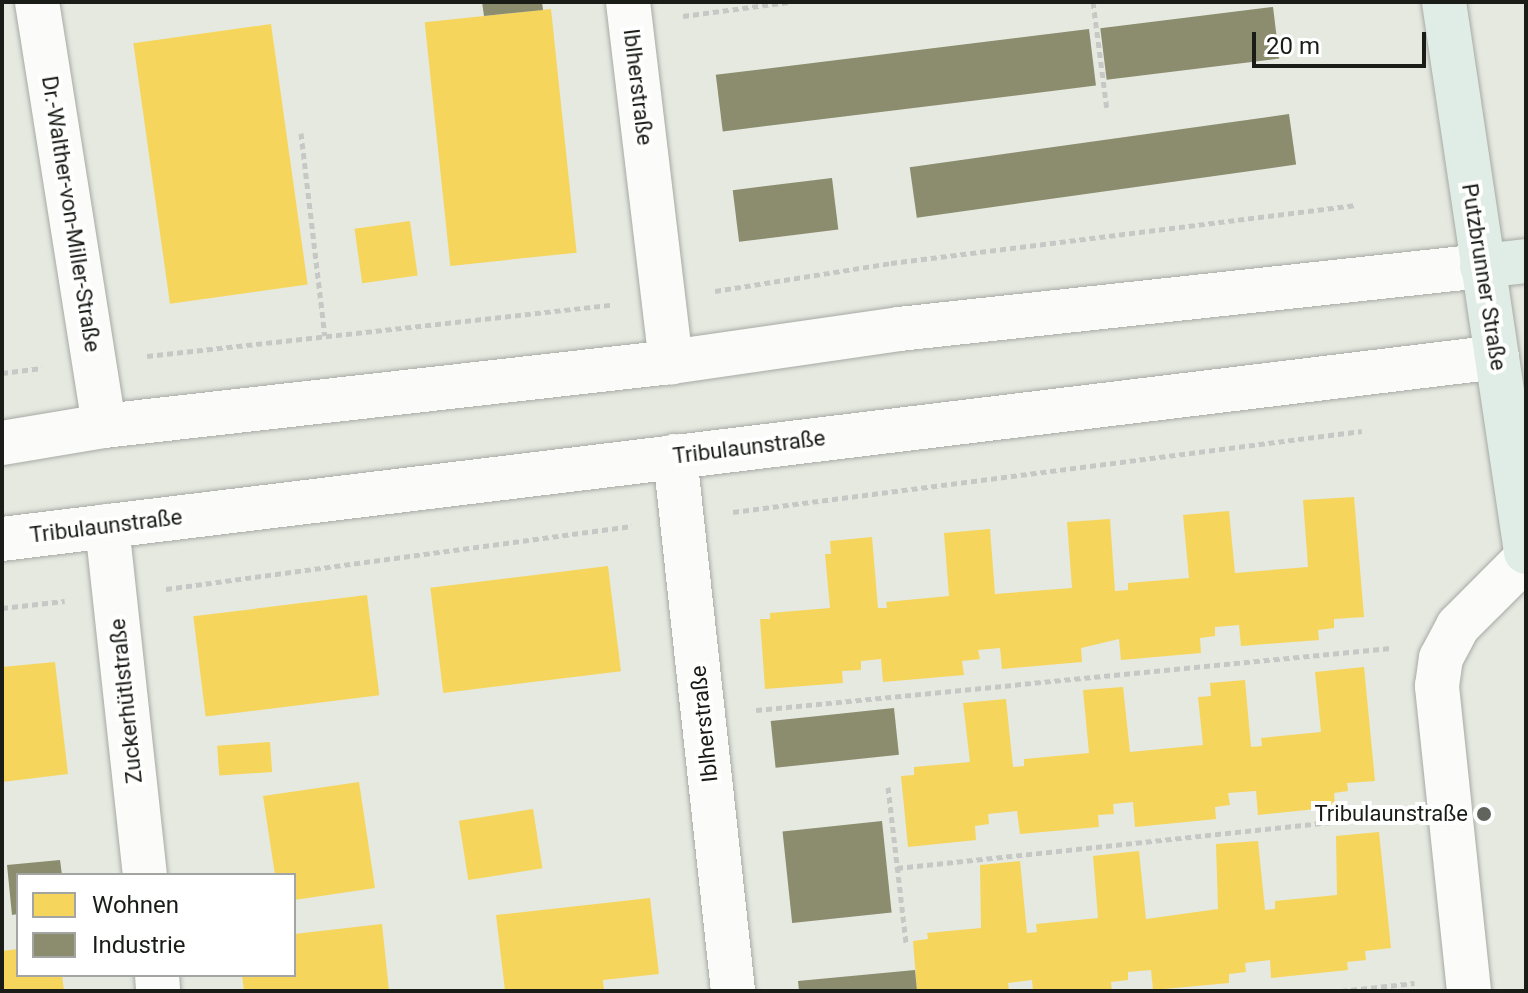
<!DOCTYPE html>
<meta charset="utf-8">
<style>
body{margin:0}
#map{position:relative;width:1528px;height:993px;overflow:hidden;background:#e5e9e0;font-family:Roboto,sans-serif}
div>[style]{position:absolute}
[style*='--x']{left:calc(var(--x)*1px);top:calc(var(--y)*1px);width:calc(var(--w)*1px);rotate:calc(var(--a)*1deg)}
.homes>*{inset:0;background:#f6d55c;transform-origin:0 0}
.industry>*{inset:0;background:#8c8c6e;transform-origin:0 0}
.path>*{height:5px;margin-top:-2.5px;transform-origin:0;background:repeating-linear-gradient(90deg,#c7c8c5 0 6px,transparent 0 10px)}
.roads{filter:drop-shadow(0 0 2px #a7aaa4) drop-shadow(0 0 2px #a7aaa4)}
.minor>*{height:44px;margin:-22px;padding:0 22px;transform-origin:22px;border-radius:22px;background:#fbfcfa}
.major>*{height:44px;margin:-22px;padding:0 22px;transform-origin:22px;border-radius:22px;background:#e0ece6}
.dots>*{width:22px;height:22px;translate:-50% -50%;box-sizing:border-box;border:4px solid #fff;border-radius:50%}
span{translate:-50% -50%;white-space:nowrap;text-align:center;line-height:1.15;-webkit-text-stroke:8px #fff;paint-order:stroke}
.street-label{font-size:22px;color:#1a1d17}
.poi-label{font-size:22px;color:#1a1d17}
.right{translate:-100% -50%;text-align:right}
.frame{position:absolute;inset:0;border:4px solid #1a1d17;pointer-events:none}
.legend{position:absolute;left:16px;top:873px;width:280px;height:104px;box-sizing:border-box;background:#fff;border:2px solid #a3a5a2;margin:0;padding:10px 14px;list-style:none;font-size:24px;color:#1a1d17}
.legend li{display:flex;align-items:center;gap:16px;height:40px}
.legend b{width:40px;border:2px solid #a3a5a2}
.scale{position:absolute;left:1252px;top:32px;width:174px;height:36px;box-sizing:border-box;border:4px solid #1a1d17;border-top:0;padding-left:10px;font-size:24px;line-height:28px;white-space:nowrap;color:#1a1d17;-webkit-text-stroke:6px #fff;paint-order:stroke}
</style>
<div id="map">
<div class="homes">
<div style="left:551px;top:9px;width:245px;height:127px;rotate:84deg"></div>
<div style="left:271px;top:24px;width:263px;height:139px;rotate:82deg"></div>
<div style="left:410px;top:221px;width:55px;height:56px;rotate:82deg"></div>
<div style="clip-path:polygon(1354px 497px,1364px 617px,1334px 619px,1334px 628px,1318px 630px,1319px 640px,1241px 646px,1239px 625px,1215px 627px,1215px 636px,1200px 638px,1201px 653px,1121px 660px,1119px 639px,1081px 648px,1082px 662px,1002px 669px,1000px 648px,978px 650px,980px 659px,962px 661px,964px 675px,883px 682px,881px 659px,861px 661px,861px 670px,842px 671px,843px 683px,765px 689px,760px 619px,770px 619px,770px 613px,830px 608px,825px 554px,831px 554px,830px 541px,872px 537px,878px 608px,887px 608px,886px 602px,949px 596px,944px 533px,990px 529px,995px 594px,1072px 588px,1067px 522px,1110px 519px,1115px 591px,1128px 590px,1128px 583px,1189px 578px,1183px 515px,1229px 511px,1235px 573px,1308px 567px,1303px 500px)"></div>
<div style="left:608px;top:566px;width:106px;height:179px;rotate:83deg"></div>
<div style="left:367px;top:595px;width:101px;height:175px;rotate:83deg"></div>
<div style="clip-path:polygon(55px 662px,68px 774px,2px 782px,2px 667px)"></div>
<div style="clip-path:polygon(1364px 667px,1375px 781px,1347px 783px,1348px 791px,1334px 793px,1335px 807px,1258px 815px,1256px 791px,1228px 793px,1230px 805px,1215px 807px,1216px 819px,1135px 827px,1133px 802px,1113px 804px,1114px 814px,1098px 815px,1099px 827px,1020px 834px,1017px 811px,988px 814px,989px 824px,975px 826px,976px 840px,908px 847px,901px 776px,914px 775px,914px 767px,970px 762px,963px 703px,1006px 699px,1013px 767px,1024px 766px,1024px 759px,1089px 753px,1083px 690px,1123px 687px,1130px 752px,1203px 745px,1198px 697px,1211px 696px,1210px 683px,1245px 680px,1251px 747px,1262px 746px,1261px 738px,1321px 732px,1315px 672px)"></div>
<div style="left:270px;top:742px;width:30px;height:53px;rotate:86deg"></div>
<div style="clip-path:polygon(359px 782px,375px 888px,294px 900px,294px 875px,275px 875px,263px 796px)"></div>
<div style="left:533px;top:809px;width:60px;height:75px;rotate:81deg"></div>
<div style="clip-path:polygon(1379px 832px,1391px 948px,1365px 951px,1366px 960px,1347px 962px,1348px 970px,1271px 978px,1270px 960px,1245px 963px,1246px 972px,1229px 974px,1229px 983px,1153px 990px,1151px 970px,1128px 972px,1128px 980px,1111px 982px,1112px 991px,1033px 991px,1032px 980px,1008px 983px,1009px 990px,1004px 991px,917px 991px,913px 941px,928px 939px,927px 933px,981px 928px,980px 865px,1020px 861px,1027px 933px,1037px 932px,1036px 924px,1098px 918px,1093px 856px,1139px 851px,1146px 919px,1218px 909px,1216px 844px,1258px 841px,1265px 910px,1275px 909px,1275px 901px,1337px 895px,1336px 836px)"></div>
<div style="clip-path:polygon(650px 898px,659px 974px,603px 980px,604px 991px,505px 991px,496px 915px)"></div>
<div style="clip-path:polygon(382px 924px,389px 991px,244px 991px,242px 975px,294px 975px,294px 934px)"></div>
<div style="clip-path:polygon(18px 949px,18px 975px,62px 975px,64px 991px,2px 991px,2px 951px)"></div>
</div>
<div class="industry">
<div style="clip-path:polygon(482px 2px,542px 2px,543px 10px,484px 16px)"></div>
<div style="left:1273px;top:7px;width:52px;height:174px;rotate:83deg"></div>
<div style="left:1089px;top:29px;width:57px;height:376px;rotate:83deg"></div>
<div style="left:1289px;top:114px;width:51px;height:383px;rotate:82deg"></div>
<div style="left:832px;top:178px;width:52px;height:100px;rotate:83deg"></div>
<div style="left:894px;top:708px;width:47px;height:124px;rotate:84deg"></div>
<div style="left:882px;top:821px;width:92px;height:100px;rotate:84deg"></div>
<div style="clip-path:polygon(60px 860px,62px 875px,18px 875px,18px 914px,12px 915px,7px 865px)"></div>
<div style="clip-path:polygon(915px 970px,917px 991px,799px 991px,798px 981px)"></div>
</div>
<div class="path">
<div style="--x:1093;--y:2;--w:109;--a:82.6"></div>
<div style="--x:683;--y:16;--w:107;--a:-7.5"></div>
<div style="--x:301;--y:133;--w:204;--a:83.3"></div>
<div style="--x:715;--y:291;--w:178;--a:-9"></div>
<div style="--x:891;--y:263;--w:469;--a:-7.1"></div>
<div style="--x:147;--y:356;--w:466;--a:-6.3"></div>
<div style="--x:2;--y:373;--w:40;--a:-7.1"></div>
<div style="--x:733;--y:512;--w:634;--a:-7.34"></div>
<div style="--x:166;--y:589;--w:470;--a:-7.7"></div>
<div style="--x:2;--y:608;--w:63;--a:-6.3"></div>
<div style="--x:756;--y:710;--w:638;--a:-5.58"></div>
<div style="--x:888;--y:787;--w:157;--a:83.4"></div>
<div style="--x:897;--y:868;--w:504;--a:-6.04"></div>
<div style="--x:1341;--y:991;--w:74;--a:-6.2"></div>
</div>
<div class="roads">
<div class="minor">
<div style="--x:37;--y:2;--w:429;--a:81"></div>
<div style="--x:628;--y:2;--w:363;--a:83.2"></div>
<div style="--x:2;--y:443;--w:103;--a:-9.5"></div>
<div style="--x:104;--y:426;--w:571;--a:-6.44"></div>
<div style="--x:671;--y:362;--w:230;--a:-8.2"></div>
<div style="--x:899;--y:329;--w:586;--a:-6.17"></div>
<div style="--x:675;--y:456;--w:538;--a:83.81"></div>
<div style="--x:107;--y:526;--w:351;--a:83.8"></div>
<div style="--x:2;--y:539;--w:1506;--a:-6.94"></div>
<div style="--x:157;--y:975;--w:16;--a:86"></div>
<div style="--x:1469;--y:991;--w:307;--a:-96"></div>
<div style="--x:1437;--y:686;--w:28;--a:-82"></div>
<div style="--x:1441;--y:658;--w:36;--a:-62"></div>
<div style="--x:1458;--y:626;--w:96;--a:-45"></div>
</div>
<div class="major">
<div style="--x:1444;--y:2;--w:556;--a:81.52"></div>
<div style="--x:1482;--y:266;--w:44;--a:-6.5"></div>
</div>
</div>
<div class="dots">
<div style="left:1484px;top:814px;background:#61645d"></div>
</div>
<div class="street-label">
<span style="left:638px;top:87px;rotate:83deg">Iblherstraße</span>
<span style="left:71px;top:214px;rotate:81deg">Dr.-Walther-von-Miller-Straße</span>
<span style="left:1484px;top:277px;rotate:81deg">Putzbrunner Straße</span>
<span style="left:749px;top:447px;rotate:-7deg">Tribulaunstraße</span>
<span style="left:106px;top:526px;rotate:-7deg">Tribulaunstraße</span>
<span style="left:126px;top:701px;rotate:-96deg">Zuckerhütlstraße</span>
<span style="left:704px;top:724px;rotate:-96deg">Iblherstraße</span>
</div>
<div class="poi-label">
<span class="right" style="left:1468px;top:814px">Tribulaunstraße</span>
</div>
<div class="frame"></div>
<ul class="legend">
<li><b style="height:22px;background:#f6d55c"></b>Wohnen</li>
<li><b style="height:22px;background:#8c8c6e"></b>Industrie</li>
</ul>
<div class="scale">20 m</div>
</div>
